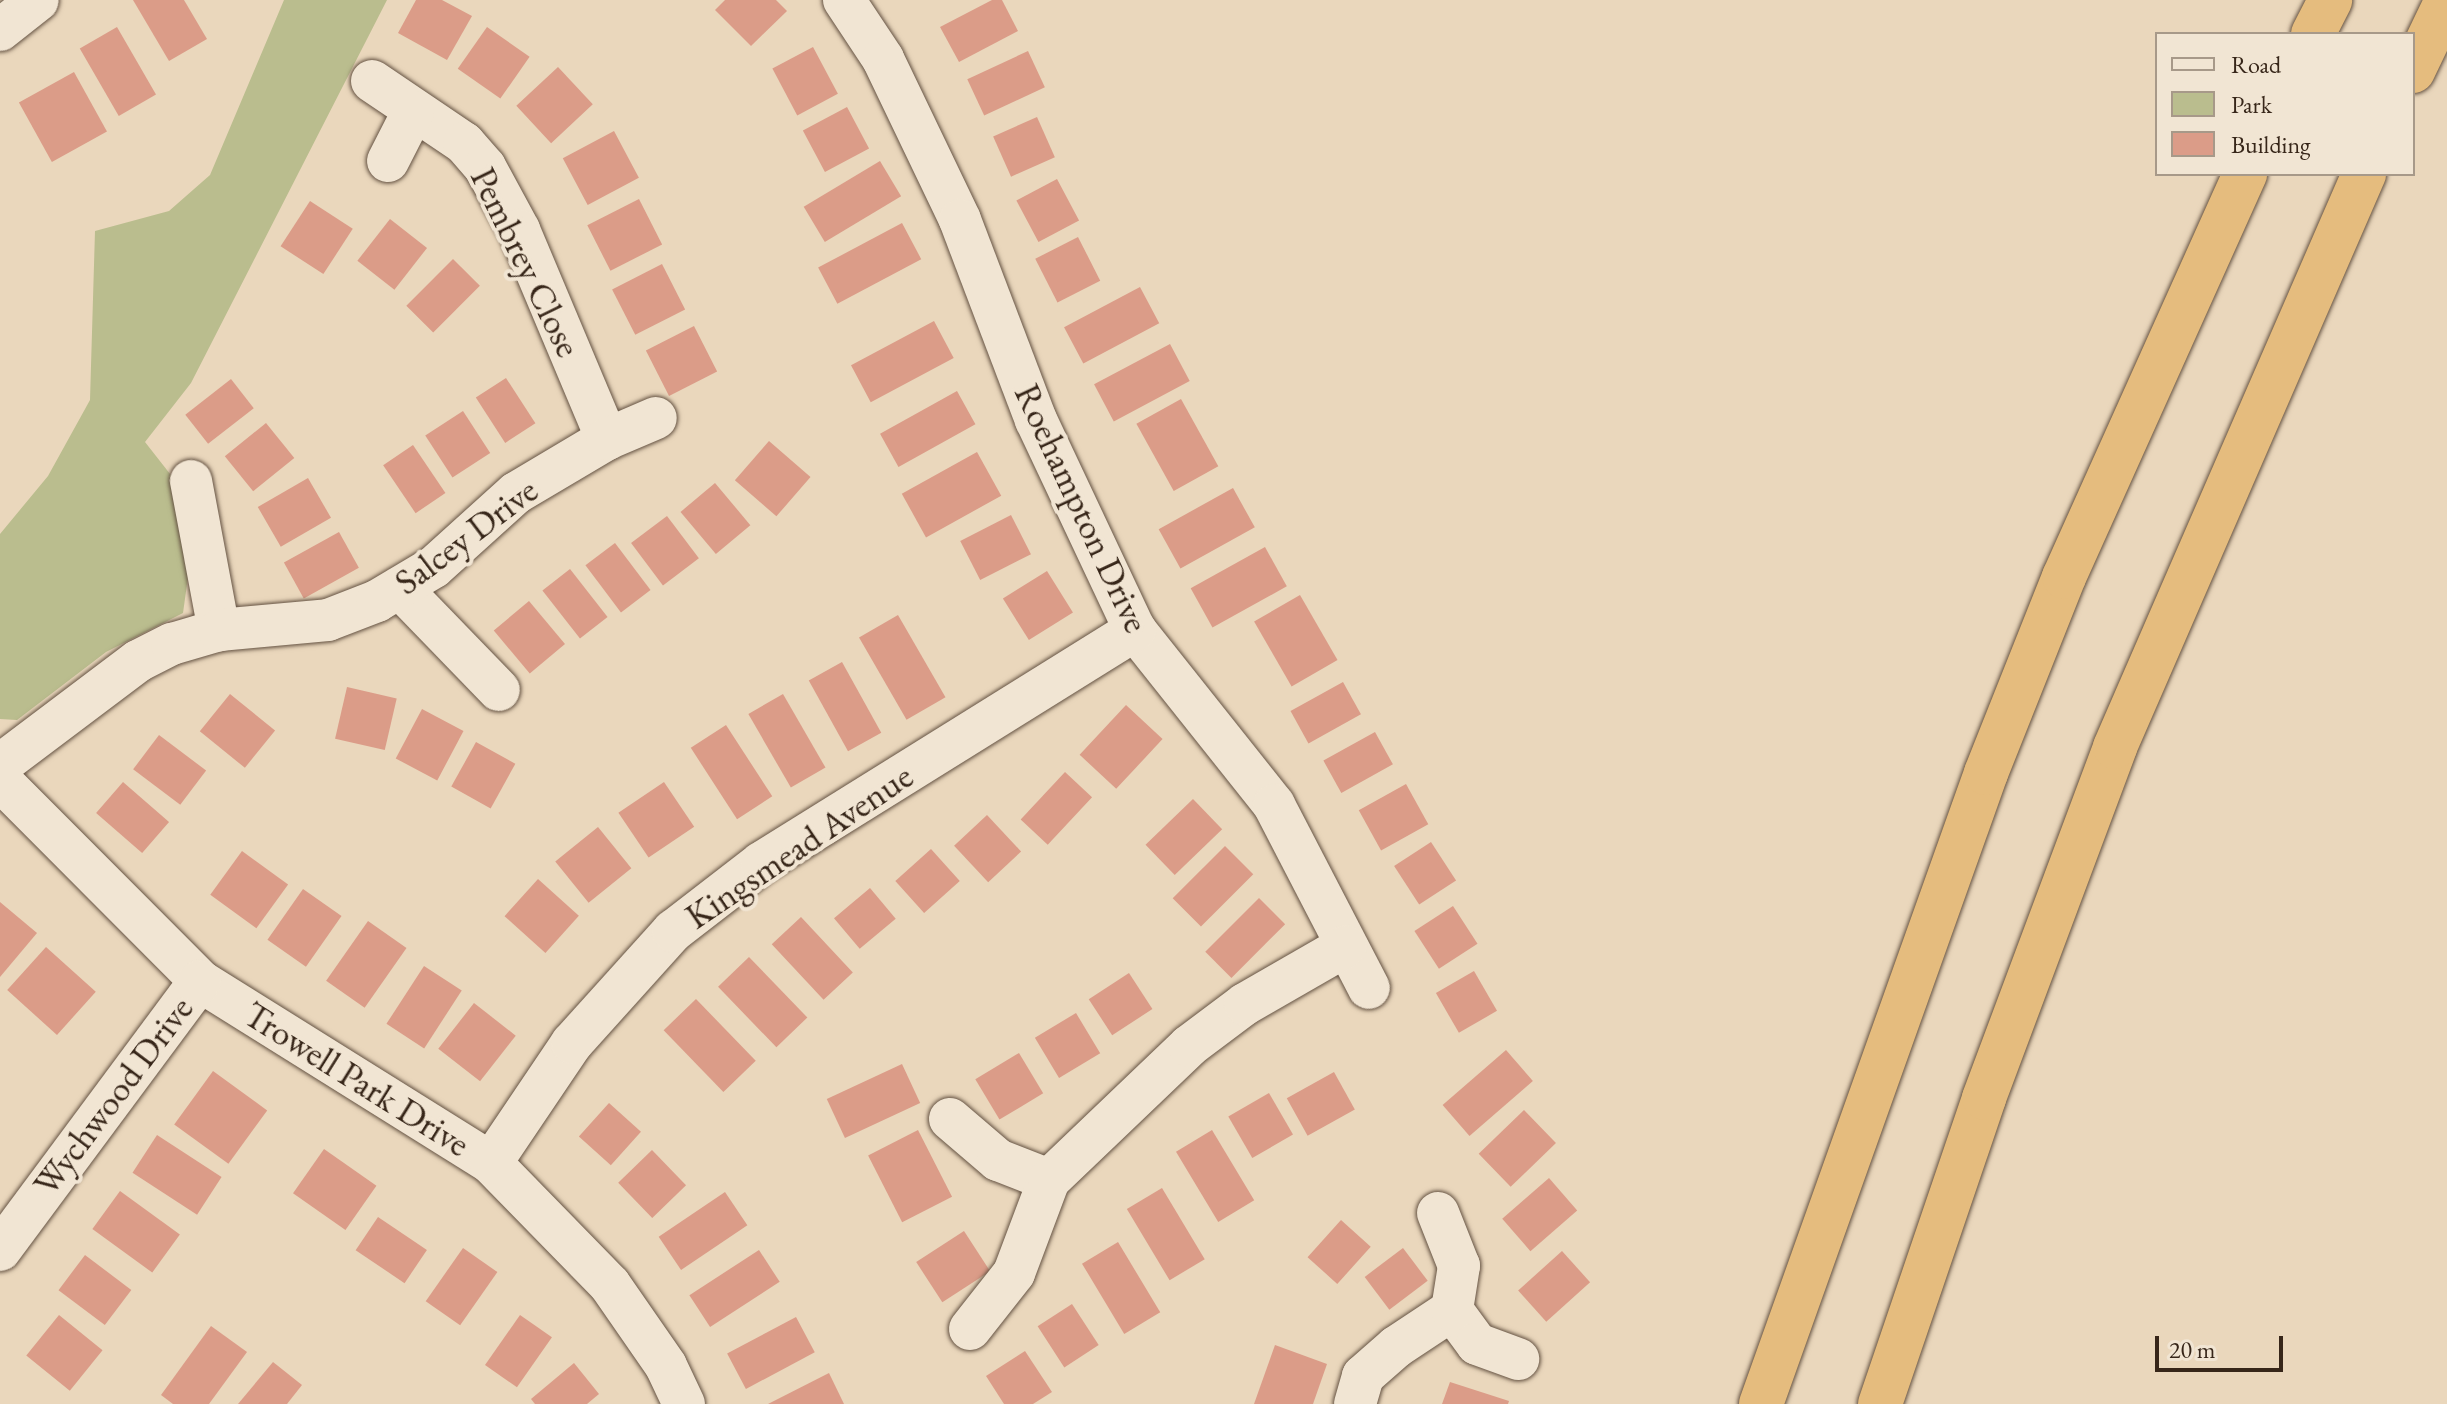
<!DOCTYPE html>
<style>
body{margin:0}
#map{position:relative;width:2447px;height:1404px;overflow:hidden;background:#ead7bc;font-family:"EB Garamond",serif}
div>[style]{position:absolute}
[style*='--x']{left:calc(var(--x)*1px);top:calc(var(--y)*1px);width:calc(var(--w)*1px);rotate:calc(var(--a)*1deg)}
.green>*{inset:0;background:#babd8e}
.building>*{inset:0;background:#db9c88;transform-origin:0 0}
.roads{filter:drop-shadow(0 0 2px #645242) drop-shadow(0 0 2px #645242)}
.minor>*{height:42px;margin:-21px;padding:0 21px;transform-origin:21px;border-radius:21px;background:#f1e5d3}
.highway>*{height:44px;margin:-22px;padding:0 22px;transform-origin:22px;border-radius:22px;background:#e5bc7e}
span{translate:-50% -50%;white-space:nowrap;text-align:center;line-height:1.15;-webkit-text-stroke:8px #f1e5d3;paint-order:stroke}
.street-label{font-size:36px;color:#372619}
.legend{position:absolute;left:2155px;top:32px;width:260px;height:144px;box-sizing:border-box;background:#f1e5d3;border:2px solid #a79989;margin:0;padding:10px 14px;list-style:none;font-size:24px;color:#372619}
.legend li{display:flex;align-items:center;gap:16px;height:40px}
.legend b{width:40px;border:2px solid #a79989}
.scale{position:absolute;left:2155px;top:1336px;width:128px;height:36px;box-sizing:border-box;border:4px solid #372619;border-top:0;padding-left:10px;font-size:24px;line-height:28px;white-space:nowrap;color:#372619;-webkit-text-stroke:6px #f1e5d3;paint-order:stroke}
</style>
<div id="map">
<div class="green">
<div style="clip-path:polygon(284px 0,387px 0,191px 383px,145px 442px,174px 479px,188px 577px,183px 613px,106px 652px,17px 720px,0 719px,0 534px,48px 476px,90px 400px,95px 231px,169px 211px,210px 175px)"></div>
</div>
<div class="building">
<div style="clip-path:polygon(133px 0,184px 0,207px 39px,169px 61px)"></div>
<div style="clip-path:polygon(416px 0,442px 0,472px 16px,447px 60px,398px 33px)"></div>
<div style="clip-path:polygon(725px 0,776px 0,787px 11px,751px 46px,715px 10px)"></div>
<div style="clip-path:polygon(992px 0,1002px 0,1018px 31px,959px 62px,940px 27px)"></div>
<div style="left:117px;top:27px;width:78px;height:43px;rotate:60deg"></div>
<div style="left:487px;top:27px;width:52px;height:51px;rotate:35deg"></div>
<div style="left:813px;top:47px;width:53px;height:46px;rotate:62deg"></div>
<div style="left:1028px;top:51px;width:40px;height:67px;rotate:65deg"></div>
<div style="left:558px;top:67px;width:51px;height:57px;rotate:47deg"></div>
<div style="left:74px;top:72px;width:68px;height:63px;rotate:61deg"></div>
<div style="left:847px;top:107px;width:47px;height:50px;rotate:62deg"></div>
<div style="left:1037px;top:117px;width:44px;height:48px;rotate:66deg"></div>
<div style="left:614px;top:131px;width:53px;height:58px;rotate:62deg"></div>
<div style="left:880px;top:161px;width:41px;height:89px;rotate:59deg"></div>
<div style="left:1057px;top:179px;width:47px;height:46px;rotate:62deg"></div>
<div style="left:639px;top:199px;width:51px;height:58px;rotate:63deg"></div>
<div style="left:310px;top:201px;width:51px;height:54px;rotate:33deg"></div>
<div style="left:390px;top:219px;width:47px;height:53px;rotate:38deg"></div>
<div style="left:902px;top:223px;width:41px;height:95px;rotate:62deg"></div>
<div style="left:1078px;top:237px;width:49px;height:48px;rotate:63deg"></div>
<div style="left:453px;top:259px;width:38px;height:66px;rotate:45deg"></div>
<div style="left:662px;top:264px;width:51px;height:56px;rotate:63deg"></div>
<div style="left:1140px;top:287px;width:41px;height:86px;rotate:62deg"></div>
<div style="left:934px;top:321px;width:42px;height:94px;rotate:62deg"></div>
<div style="left:694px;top:326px;width:51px;height:54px;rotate:63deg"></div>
<div style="left:1170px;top:344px;width:42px;height:86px;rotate:62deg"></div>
<div style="left:506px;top:378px;width:54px;height:36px;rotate:57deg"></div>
<div style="left:231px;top:379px;width:37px;height:58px;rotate:52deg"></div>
<div style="left:957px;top:391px;width:38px;height:88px;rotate:61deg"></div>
<div style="left:1181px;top:399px;width:77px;height:51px;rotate:61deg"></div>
<div style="left:463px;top:411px;width:50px;height:45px;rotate:57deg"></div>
<div style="left:266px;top:423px;width:45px;height:53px;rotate:51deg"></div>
<div style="left:769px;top:441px;width:55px;height:52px;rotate:41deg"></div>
<div style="left:413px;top:445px;width:58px;height:36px;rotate:56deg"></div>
<div style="left:977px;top:452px;width:50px;height:86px;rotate:61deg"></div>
<div style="left:308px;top:478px;width:46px;height:58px;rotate:60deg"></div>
<div style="left:715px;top:483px;width:55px;height:45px;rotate:50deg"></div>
<div style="left:1233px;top:488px;width:45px;height:85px;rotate:61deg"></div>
<div style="left:1011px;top:515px;width:44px;height:57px;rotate:63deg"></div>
<div style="left:667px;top:516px;width:53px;height:45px;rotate:53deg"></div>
<div style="left:339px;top:532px;width:41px;height:63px;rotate:61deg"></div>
<div style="left:615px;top:543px;width:59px;height:37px;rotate:53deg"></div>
<div style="left:1265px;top:547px;width:45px;height:85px;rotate:61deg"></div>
<div style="left:570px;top:569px;width:61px;height:35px;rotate:52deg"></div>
<div style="left:1047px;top:571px;width:49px;height:52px;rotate:58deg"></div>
<div style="left:1300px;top:595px;width:75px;height:53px;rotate:60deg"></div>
<div style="left:529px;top:601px;width:56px;height:46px;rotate:50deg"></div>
<div style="left:898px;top:615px;width:95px;height:45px;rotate:60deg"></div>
<div style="left:842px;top:662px;width:81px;height:38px;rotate:61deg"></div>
<div style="left:1343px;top:682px;width:37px;height:60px;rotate:61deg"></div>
<div style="left:347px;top:687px;width:51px;height:53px;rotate:13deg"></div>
<div style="left:230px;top:694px;width:58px;height:48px;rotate:39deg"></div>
<div style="left:783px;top:694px;width:85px;height:40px;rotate:60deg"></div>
<div style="left:1126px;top:705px;width:50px;height:68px;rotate:43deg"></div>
<div style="left:422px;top:709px;width:47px;height:56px;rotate:28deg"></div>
<div style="left:726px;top:725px;width:85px;height:42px;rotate:57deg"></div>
<div style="left:1375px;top:732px;width:37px;height:59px;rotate:61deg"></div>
<div style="left:159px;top:735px;width:59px;height:43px;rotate:37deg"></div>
<div style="left:476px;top:742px;width:45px;height:51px;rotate:29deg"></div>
<div style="left:1065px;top:772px;width:37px;height:65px;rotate:43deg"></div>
<div style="left:123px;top:782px;width:61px;height:41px;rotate:41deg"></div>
<div style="left:664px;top:782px;width:54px;height:55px;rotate:56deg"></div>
<div style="left:1406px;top:784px;width:46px;height:54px;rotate:61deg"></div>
<div style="left:1193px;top:799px;width:42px;height:66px;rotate:46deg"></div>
<div style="left:987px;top:815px;width:50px;height:45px;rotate:47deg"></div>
<div style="left:598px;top:827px;width:53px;height:55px;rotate:51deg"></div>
<div style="left:1431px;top:842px;width:46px;height:44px;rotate:57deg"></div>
<div style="left:1225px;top:846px;width:40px;height:74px;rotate:45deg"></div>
<div style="left:931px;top:849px;width:43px;height:48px;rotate:48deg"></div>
<div style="left:242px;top:851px;width:57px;height:54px;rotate:36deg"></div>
<div style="left:538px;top:879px;width:55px;height:50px;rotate:42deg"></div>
<div style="left:870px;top:888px;width:40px;height:47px;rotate:50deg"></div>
<div style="left:303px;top:889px;width:47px;height:62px;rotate:35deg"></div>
<div style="left:1259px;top:898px;width:37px;height:76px;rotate:45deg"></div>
<div style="clip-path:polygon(0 902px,37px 933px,0 977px)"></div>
<div style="left:1453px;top:906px;width:45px;height:46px;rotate:57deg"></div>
<div style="left:801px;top:917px;width:76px;height:40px;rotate:47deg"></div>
<div style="left:368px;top:921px;width:47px;height:73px;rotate:35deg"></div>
<div style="left:46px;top:947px;width:67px;height:58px;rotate:42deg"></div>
<div style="left:749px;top:957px;width:84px;height:43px;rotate:46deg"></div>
<div style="left:424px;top:966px;width:45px;height:69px;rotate:33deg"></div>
<div style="left:1474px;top:971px;width:46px;height:44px;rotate:60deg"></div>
<div style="left:1129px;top:973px;width:43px;height:48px;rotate:57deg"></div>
<div style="left:696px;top:999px;width:86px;height:45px;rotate:46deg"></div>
<div style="left:474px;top:1003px;width:53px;height:58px;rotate:38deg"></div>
<div style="left:1076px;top:1013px;width:47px;height:48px;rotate:59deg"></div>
<div style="left:1506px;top:1050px;width:41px;height:84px;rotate:49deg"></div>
<div style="left:1019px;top:1053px;width:47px;height:51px;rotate:59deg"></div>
<div style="left:902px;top:1064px;width:43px;height:83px;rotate:65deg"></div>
<div style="left:213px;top:1071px;width:67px;height:66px;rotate:36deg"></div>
<div style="left:1334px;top:1072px;width:43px;height:54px;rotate:61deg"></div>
<div style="left:1269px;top:1093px;width:48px;height:47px;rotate:60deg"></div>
<div style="left:609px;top:1103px;width:43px;height:45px;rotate:42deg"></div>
<div style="left:1524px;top:1110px;width:46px;height:63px;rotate:46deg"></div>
<div style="left:918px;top:1130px;width:75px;height:56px;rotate:63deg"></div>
<div style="left:1212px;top:1130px;width:82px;height:42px;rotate:59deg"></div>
<div style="left:157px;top:1135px;width:77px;height:45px;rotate:33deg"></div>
<div style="left:324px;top:1149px;width:64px;height:54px;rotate:35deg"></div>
<div style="left:652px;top:1150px;width:49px;height:47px;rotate:46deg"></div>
<div style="left:1549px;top:1178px;width:43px;height:62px;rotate:49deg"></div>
<div style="left:1162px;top:1188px;width:83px;height:41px;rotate:59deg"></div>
<div style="left:120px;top:1191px;width:74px;height:47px;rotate:36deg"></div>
<div style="left:725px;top:1192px;width:40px;height:80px;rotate:56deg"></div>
<div style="left:378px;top:1217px;width:59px;height:40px;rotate:34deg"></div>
<div style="left:1341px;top:1220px;width:40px;height:50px;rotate:42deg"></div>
<div style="left:964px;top:1231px;width:48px;height:57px;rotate:57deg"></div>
<div style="left:1118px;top:1242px;width:82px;height:42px;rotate:59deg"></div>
<div style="left:463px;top:1248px;width:42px;height:65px;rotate:35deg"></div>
<div style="left:1403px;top:1248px;width:41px;height:48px;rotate:53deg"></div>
<div style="left:759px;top:1250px;width:38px;height:83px;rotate:57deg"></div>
<div style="left:1562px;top:1251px;width:42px;height:59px;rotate:48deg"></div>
<div style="left:85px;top:1255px;width:58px;height:44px;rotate:37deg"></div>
<div style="left:1072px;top:1304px;width:49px;height:41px;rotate:57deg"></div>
<div style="left:59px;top:1315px;width:56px;height:52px;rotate:39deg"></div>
<div style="left:520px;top:1315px;width:39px;height:61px;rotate:35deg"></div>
<div style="left:796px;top:1317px;width:40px;height:78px;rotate:62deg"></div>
<div style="clip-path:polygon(211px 1326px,247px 1352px,209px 1404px,173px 1404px,161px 1395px)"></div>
<div style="clip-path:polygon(1275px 1345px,1327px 1364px,1313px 1404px,1254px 1404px)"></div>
<div style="clip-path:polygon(1025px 1351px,1052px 1392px,1033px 1404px,1004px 1404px,986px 1376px)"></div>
<div style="clip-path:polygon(273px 1362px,302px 1385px,287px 1404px,238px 1404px)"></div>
<div style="clip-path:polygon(574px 1363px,599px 1394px,587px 1404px,535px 1404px,531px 1399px)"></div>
<div style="clip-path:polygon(829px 1373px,844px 1404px,768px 1404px)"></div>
<div style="clip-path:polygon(1450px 1382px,1509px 1401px,1508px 1404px,1442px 1404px)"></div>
</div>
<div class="roads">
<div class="minor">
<div style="--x:844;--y:0;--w:71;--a:56.5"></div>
<div style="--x:883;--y:59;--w:178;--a:64.4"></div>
<div style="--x:960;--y:220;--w:214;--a:69.2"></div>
<div style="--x:1036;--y:420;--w:232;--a:64.8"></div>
<div style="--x:1135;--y:630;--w:223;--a:51.5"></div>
<div style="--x:1274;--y:805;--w:206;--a:62.6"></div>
<div style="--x:0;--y:30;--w:48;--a:-38.3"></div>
<div style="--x:372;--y:81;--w:111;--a:34"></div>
<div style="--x:464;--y:143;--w:32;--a:49"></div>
<div style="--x:485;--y:167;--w:72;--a:61.6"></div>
<div style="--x:519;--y:230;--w:227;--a:67.2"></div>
<div style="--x:388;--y:161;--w:55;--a:-63"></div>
<div style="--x:191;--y:481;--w:152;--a:79.4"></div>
<div style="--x:400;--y:588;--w:142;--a:45.9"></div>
<div style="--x:0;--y:765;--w:173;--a:-37"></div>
<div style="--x:138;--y:661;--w:38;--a:-27"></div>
<div style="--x:172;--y:644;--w:49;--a:-16.6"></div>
<div style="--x:219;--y:630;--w:109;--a:-5.2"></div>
<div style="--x:328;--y:620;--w:53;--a:-21.2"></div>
<div style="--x:377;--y:601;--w:66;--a:-30.8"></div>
<div style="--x:434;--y:567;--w:110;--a:-42.1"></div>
<div style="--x:516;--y:493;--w:106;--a:-30.7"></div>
<div style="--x:607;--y:439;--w:53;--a:-23.2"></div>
<div style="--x:0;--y:780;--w:284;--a:45.1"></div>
<div style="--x:200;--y:981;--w:343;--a:32"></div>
<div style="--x:491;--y:1163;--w:170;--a:45.7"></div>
<div style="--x:610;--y:1285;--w:98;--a:55.3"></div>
<div style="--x:666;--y:1366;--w:42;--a:64.7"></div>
<div style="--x:950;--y:1119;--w:63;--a:40.5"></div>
<div style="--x:998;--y:1160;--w:55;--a:21.4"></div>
<div style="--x:491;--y:1163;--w:145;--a:-56"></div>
<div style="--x:572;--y:1043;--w:151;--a:-48"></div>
<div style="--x:673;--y:931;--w:111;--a:-37.7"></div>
<div style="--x:761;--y:863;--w:441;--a:-31.9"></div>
<div style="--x:0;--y:1250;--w:335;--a:-53.4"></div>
<div style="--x:1452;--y:1310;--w:42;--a:53.7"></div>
<div style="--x:1477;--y:1344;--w:44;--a:20.1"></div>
<div style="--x:970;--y:1329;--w:71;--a:-51.8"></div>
<div style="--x:1014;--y:1273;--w:99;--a:-69.4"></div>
<div style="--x:1049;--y:1180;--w:194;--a:-43.7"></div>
<div style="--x:1189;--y:1046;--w:70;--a:-36.9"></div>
<div style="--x:1245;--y:1004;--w:116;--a:-29.9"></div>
<div style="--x:1355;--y:1404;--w:29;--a:-74"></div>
<div style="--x:1363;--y:1376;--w:44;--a:-41.3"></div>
<div style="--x:1396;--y:1347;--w:67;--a:-33.5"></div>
<div style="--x:1452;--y:1310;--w:45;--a:-81"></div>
<div style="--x:1459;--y:1266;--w:57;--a:-111.6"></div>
</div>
<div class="highway">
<div style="--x:2313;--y:34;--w:38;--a:-63"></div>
<div style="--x:2413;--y:71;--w:79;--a:-64.4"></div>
<div style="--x:1761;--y:1404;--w:670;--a:-70.37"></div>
<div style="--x:1986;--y:773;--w:211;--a:-68.3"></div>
<div style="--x:2064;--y:577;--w:442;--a:-65.8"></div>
<div style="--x:1880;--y:1404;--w:323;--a:-71.2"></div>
<div style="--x:1984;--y:1098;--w:375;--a:-69.5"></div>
<div style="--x:2115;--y:747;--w:625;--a:-66.51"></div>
</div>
</div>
<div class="street-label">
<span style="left:526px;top:262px;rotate:64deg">Pembrey Close</span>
<span style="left:1082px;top:508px;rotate:65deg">Roehampton Drive</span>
<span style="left:466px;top:536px;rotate:-37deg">Salcey Drive</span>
<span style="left:799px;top:846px;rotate:-34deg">Kingsmead Avenue</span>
<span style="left:357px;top:1079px;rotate:32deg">Trowell Park Drive</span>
<span style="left:113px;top:1096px;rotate:-53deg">Wychwood Drive</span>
</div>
<ul class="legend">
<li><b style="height:10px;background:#f1e5d3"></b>Road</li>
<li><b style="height:22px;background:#babd8e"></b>Park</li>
<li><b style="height:22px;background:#db9c88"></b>Building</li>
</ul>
<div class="scale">20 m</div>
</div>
